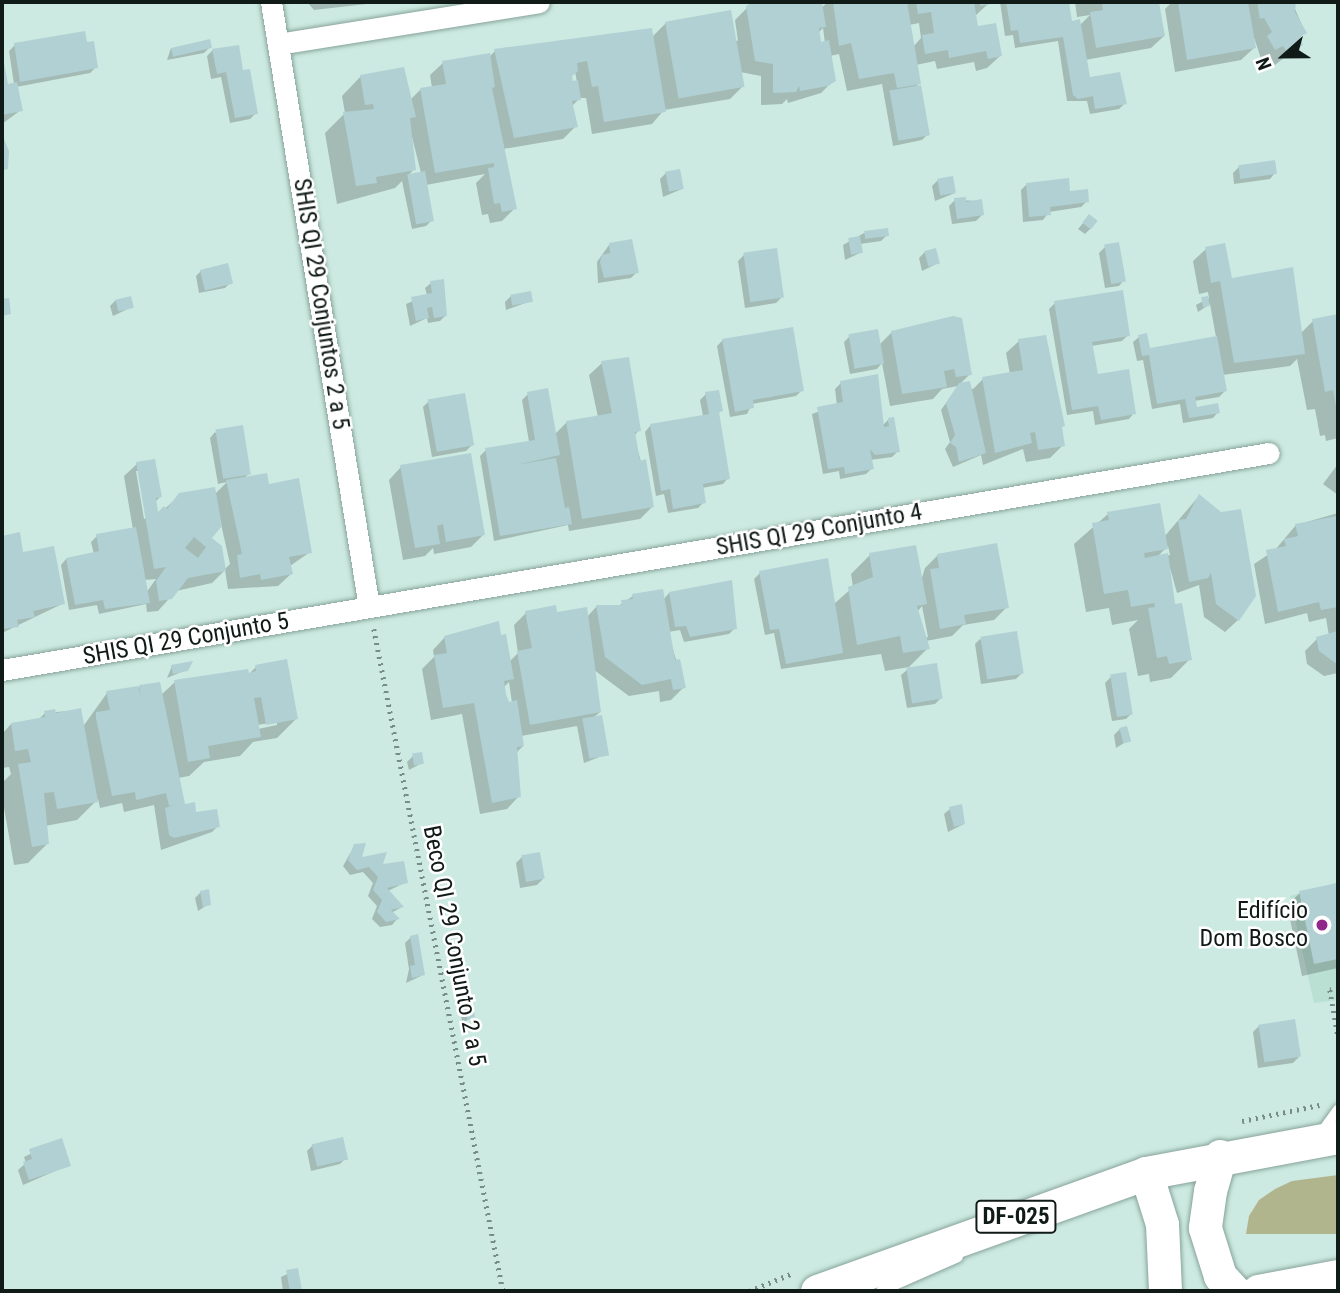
<!DOCTYPE html>
<meta charset="utf-8">
<style>
body{margin:0}
#map{position:relative;width:1340px;height:1293px;overflow:hidden;background:#cceae1;font-family:"Roboto Condensed",sans-serif}
div>[style]{position:absolute}
[style*='--x']{left:calc(var(--x)*1px);top:calc(var(--y)*1px);width:calc(var(--w)*1px);rotate:calc(var(--a)*1deg)}
.built>*{inset:0;background:#bae0d4}
.green>*{inset:0;background:#b1b58d}
.shadow>*{inset:0;background:#0003}
.building>*{inset:0;background:#b1d0d4;transform-origin:0 0}
.path>*{height:4.5px;margin-top:-2.25px;transform-origin:0;background:repeating-linear-gradient(90deg,#778c86 0 2px,transparent 0 7px)}
.roads{filter:drop-shadow(0 0 2px #87a39a) drop-shadow(0 0 2px #87a39a)}
.lane>*{height:10px;margin:-5px;padding:0 5px;transform-origin:5px;border-radius:5px;background:#fff}
.street>*{height:21px;margin:-10.5px;padding:0 10.5px;transform-origin:10.5px;border-radius:10.5px;background:#fff}
.primary>*{height:33px;margin:-16.5px;padding:0 16.5px;transform-origin:16.5px;border-radius:16.5px;background:#fff}
.dots>*{width:19px;height:19px;translate:-50% -50%;box-sizing:border-box;border:4px solid #fff;border-radius:50%}
span{translate:-50% -50%;white-space:nowrap;text-align:center;line-height:1.15;-webkit-text-stroke:5px #fff;paint-order:stroke}
.shield-label span{padding:2px 5px;background:#fff;border:2px solid;border-radius:5px;-webkit-text-stroke-width:0}
.shield-label{font-size:23px;color:#101a17;font-weight:700}
.street-label{font-size:24px;color:#101a17}
.poi-label{font-size:24px;color:#101a17}
.right{translate:-100% -50%;text-align:right}
.frame{position:absolute;inset:0;border:4px solid #101a17;pointer-events:none}
.north{position:absolute;left:1249px;top:21px;width:70px;height:70px;-webkit-text-stroke:5px #fff;paint-order:stroke;rotate:249deg;font-size:19px;font-weight:700;line-height:28px;text-align:center;color:#101a17}
.north::after{content:'';display:block;margin:auto;width:24px;height:32px;background:#101a17;clip-path:polygon(50% 0,100% 100%,50% 72%,0 100%)}
</style>
<div id="map">
<div class="built">
<div style="clip-path:polygon(1338px 882px,1338px 1000px,1314px 1003px,1290px 896px)"></div>
</div>
<div class="green">
<div style="clip-path:polygon(1338px 1175px,1338px 1234px,1246px 1234px,1249px 1216px,1259px 1200px,1275px 1189px,1292px 1181px)"></div>
</div>
<div class="shadow">
<div style="clip-path:polygon(307px 2px,384px 2px,314px 10px)"></div>
<div style="clip-path:polygon(evenodd,780px 2px,820px 2px,821px 8px,828px 2px,990px 2px,975px 16px,977px 28px,1000px 56px,987px 68px,976px 71px,974px 62px,937px 69px,935px 61px,916px 65px,919px 83px,914px 89px,928px 134px,922px 140px,893px 146px,882px 84px,847px 91px,839px 54px,830px 56px,834px 80px,821px 93px,788px 103px,787px 99px,782px 104px,761px 105px,761px 76px,740px 72px,742px 87px,730px 99px,664px 110px,652px 124px,592px 134px,586px 98px,580px 98px,571px 107px,576px 126px,563px 139px,503px 149px,515px 208px,502px 221px,490px 223px,488px 214px,482px 215px,476px 183px,485px 174px,426px 185px,432px 220px,426px 226px,412px 229px,402px 181px,395px 188px,337px 204px,325px 133px,345px 113px,342px 96px,361px 76px,410px 100px,420px 90px,432px 88px,430px 75px,443px 63px,489px 57px,495px 51px,652px 37px,666px 23px,738px 41px,735px 20px,747px 8px,780px 2px,919px 23px,921px 38px,913px 47px,909px 25px,919px 23px,780px 2px,823px 28px,825px 43px,819px 44px,818px 33px,823px 28px,780px 2px,575px 72px,577px 82px,571px 83px,570px 77px,575px 72px,780px 2px,409px 125px,421px 173px,408px 176px,414px 169px,409px 125px)"></div>
<div style="clip-path:polygon(1000px 2px,1067px 2px,1071px 23px,1079px 26px,1090px 15px,1077px 17px,1075px 2px,1158px 2px,1164px 36px,1151px 48px,1085px 60px,1088px 79px,1125px 103px,1119px 109px,1090px 114px,1087px 101px,1067px 101px,1058px 41px,1015px 48px,1013px 35px,1005px 36px)"></div>
<div style="clip-path:polygon(1172px 2px,1292px 2px,1305px 32px,1298px 39px,1301px 44px,1275px 65px,1270px 57px,1262px 62px,1251px 28px,1254px 48px,1241px 60px,1175px 72px,1165px 9px)"></div>
<div style="clip-path:polygon(86px 44px,96px 67px,90px 73px,16px 87px,21px 110px,2px 124px,2px 59px,7px 86px,14px 84px,9px 51px,15px 45px)"></div>
<div style="clip-path:polygon(210px 47px,204px 53px,167px 60px,171px 48px)"></div>
<div style="clip-path:polygon(213px 50px,242px 72px,256px 113px,250px 119px,230px 123px,221px 77px,211px 79px,207px 56px)"></div>
<div style="clip-path:polygon(1239px 167px,1275px 173px,1270px 179px,1234px 184px,1233px 173px)"></div>
<div style="clip-path:polygon(666px 173px,682px 189px,663px 197px,660px 179px)"></div>
<div style="clip-path:polygon(938px 180px,955px 193px,935px 201px,932px 186px)"></div>
<div style="clip-path:polygon(1026px 185px,1069px 193px,1087px 201px,1081px 207px,1049px 212px,1043px 220px,1023px 222px,1021px 190px)"></div>
<div style="clip-path:polygon(955px 200px,980px 201px,982px 215px,976px 221px,952px 224px,949px 206px)"></div>
<div style="clip-path:polygon(1089px 216px,1091px 228px,1085px 234px,1078px 229px)"></div>
<div style="clip-path:polygon(864px 233px,887px 235px,881px 241px,860px 244px,862px 252px,845px 260px,843px 245px)"></div>
<div style="clip-path:polygon(609px 245px,637px 272px,631px 278px,598px 283px,597px 262px)"></div>
<div style="clip-path:polygon(1105px 247px,1124px 280px,1119px 286px,1105px 288px,1099px 253px)"></div>
<div style="clip-path:polygon(1206px 249px,1230px 280px,1300px 334px,1313px 321px,1338px 316px,1338px 438px,1326px 441px,1325px 435px,1320px 436px,1315px 409px,1307px 410px,1297px 359px,1290px 366px,1222px 375px,1225px 391px,1219px 397px,1194px 401px,1196px 409px,1218px 412px,1213px 418px,1183px 423px,1180px 404px,1152px 409px,1143px 360px,1137px 361px,1133px 342px,1139px 337px,1148px 350px,1216px 337px,1210px 304px,1198px 312px,1196px 305px,1209px 298px,1208px 292px,1199px 294px,1193px 261px)"></div>
<div style="clip-path:polygon(925px 252px,938px 263px,922px 271px,919px 258px)"></div>
<div style="clip-path:polygon(744px 255px,782px 297px,776px 303px,745px 308px,738px 261px)"></div>
<div style="clip-path:polygon(201px 271px,231px 282px,225px 288px,199px 293px,196px 276px)"></div>
<div style="clip-path:polygon(431px 283px,446px 315px,440px 321px,428px 323px,427px 318px,410px 326px,406px 304px,427px 295px,425px 288px)"></div>
<div style="clip-path:polygon(511px 296px,531px 301px,506px 310px,505px 302px)"></div>
<div style="clip-path:polygon(116px 300px,132px 307px,113px 316px,110px 306px)"></div>
<div style="clip-path:polygon(1055px 303px,1128px 335px,1122px 341px,1091px 346px,1096px 376px,1134px 413px,1129px 419px,1095px 425px,1093px 411px,1067px 415px,1049px 309px)"></div>
<div style="clip-path:polygon(892px 332px,970px 374px,959px 385px,973px 389px,983px 379px,1010px 374px,1006px 353px,1019px 341px,1063px 445px,1050px 458px,1026px 462px,1023px 449px,983px 465px,981px 455px,953px 467px,945px 449px,950px 442px,941px 410px,958px 386px,942px 389px,933px 399px,890px 406px,882px 363px,877px 369px,850px 374px,844px 342px,850px 336px,879px 345px)"></div>
<div style="clip-path:polygon(723px 340px,802px 390px,796px 396px,752px 404px,747px 414px,730px 417px,717px 346px)"></div>
<div style="clip-path:polygon(602px 363px,639px 430px,634px 436px,653px 506px,640px 519px,569px 531px,568px 525px,494px 541px,480px 456px,486px 450px,529px 442px,522px 400px,528px 394px,555px 434px,567px 422px,598px 417px,589px 375px)"></div>
<div style="clip-path:polygon(877px 376px,882px 426px,888px 420px,898px 451px,892px 457px,870px 460px,872px 468px,866px 474px,840px 479px,839px 471px,823px 474px,812px 414px,837px 405px,835px 389px,841px 383px)"></div>
<div style="clip-path:polygon(706px 394px,721px 411px,717px 415px,728px 478px,723px 484px,702px 488px,704px 502px,698px 508px,668px 513px,664px 494px,656px 496px,645px 432px,650px 426px,703px 416px,700px 400px)"></div>
<div style="clip-path:polygon(429px 401px,472px 445px,466px 451px,432px 457px,423px 407px)"></div>
<div style="clip-path:polygon(evenodd,215px 432px,249px 473px,244px 479px,268px 486px,310px 552px,290px 566px,291px 574px,278px 586px,228px 589px,225px 570px,212px 583px,176px 591px,158px 611px,147px 612px,146px 604px,99px 614px,97px 605px,69px 610px,61px 565px,66px 559px,94px 554px,91px 542px,97px 536px,133px 530px,124px 476px,137px 464px,160px 497px,155px 502px,157px 516px,180px 495px,215px 494px,227px 482px,218px 484px,210px 438px,215px 432px,136px 471px,139px 471px,147px 518px,144px 519px,136px 471px,215px 432px,221px 524px,230px 564px,224px 570px,210px 539px,221px 524px,215px 432px,156px 579px,146px 593px,144px 580px,156px 579px)"></div>
<div style="clip-path:polygon(1338px 464px,1338px 495px,1323px 484px)"></div>
<div style="clip-path:polygon(401px 467px,483px 535px,471px 547px,434px 554px,433px 548px,425px 556px,403px 560px,389px 480px)"></div>
<div style="clip-path:polygon(evenodd,1199px 496px,1238px 620px,1225px 632px,1204px 617px,1199px 585px,1177px 593px,1167px 557px,1173px 606px,1190px 659px,1171px 678px,1150px 682px,1149px 674px,1138px 676px,1129px 629px,1138px 620px,1112px 625px,1109px 608px,1086px 612px,1074px 544px,1108px 514px,1164px 537px,1199px 496px,1168px 546px,1170px 555px,1157px 557px,1168px 546px)"></div>
<div style="clip-path:polygon(1338px 513px,1338px 673px,1324px 676px,1307px 664px,1305px 651px,1317px 639px,1329px 636px,1326px 618px,1309px 622px,1307px 613px,1265px 624px,1254px 564px,1275px 550px,1296px 525px)"></div>
<div style="clip-path:polygon(19px 534px,22px 554px,64px 603px,2px 633px,2px 537px)"></div>
<div style="clip-path:polygon(evenodd,870px 555px,921px 581px,925px 568px,938px 555px,1007px 607px,994px 620px,963px 625px,952px 636px,926px 641px,928px 648px,909px 667px,885px 671px,881px 654px,781px 669px,774px 633px,765px 635px,754px 579px,760px 573px,834px 604px,853px 587px,851px 574px,870px 555px,922px 606px,928px 637px,925px 638px,917px 612px,922px 606px)"></div>
<div style="clip-path:polygon(evenodd,669px 593px,735px 628px,729px 634px,684px 642px,680px 630px,668px 632px,684px 687px,671px 700px,660px 702px,659px 691px,629px 696px,594px 670px,600px 712px,593px 718px,607px 754px,584px 763px,577px 726px,521px 736px,523px 746px,516px 753px,519px 796px,507px 809px,480px 814px,462px 714px,431px 720px,422px 669px,434px 657px,433px 650px,445px 637px,509px 662px,518px 653px,514px 625px,526px 613px,587px 617px,597px 606px,617px 607px,633px 596px,663px 600px,669px 593px,509px 682px,512px 703px,508px 704px,503px 688px,509px 682px)"></div>
<div style="clip-path:polygon(980px 639px,1022px 673px,1016px 679px,981px 684px,975px 644px)"></div>
<div style="clip-path:polygon(172px 666px,186px 670px,167px 678px)"></div>
<div style="clip-path:polygon(evenodd,256px 667px,296px 719px,277px 738px,253px 742px,240px 756px,204px 762px,189px 776px,178px 778px,184px 806px,218px 826px,212px 832px,161px 850px,154px 805px,124px 812px,122px 803px,100px 808px,98px 799px,77px 820px,45px 826px,47px 844px,28px 863px,14px 865px,2px 796px,2px 783px,11px 774px,9px 767px,2px 768px,2px 734px,11px 724px,38px 720px,45px 713px,79px 710px,82px 728px,107px 693px,140px 687px,161px 695px,175px 682px,248px 675px,256px 667px,277px 722px,277px 725px,258px 729px,257px 725px,277px 722px)"></div>
<div style="clip-path:polygon(907px 670px,941px 698px,935px 704px,907px 708px,901px 675px)"></div>
<div style="clip-path:polygon(1111px 677px,1132px 713px,1126px 719px,1112px 721px,1105px 683px)"></div>
<div style="clip-path:polygon(1120px 729px,1129px 740px,1116px 748px,1114px 735px)"></div>
<div style="clip-path:polygon(413px 756px,422px 763px,409px 770px,407px 762px)"></div>
<div style="clip-path:polygon(950px 809px,964px 824px,948px 832px,944px 814px)"></div>
<div style="clip-path:polygon(355px 845px,360px 859px,406px 882px,388px 891px,402px 907px,391px 913px,397px 919px,392px 925px,380px 927px,372px 919px,377px 906px,368px 896px,373px 883px,363px 872px,350px 875px,343px 866px)"></div>
<div style="clip-path:polygon(522px 857px,543px 879px,537px 885px,520px 888px,516px 863px)"></div>
<div style="clip-path:polygon(1338px 885px,1338px 968px,1302px 976px,1287px 905px,1300px 893px)"></div>
<div style="clip-path:polygon(201px 892px,209px 904px,198px 911px,195px 898px)"></div>
<div style="clip-path:polygon(411px 937px,423px 975px,406px 983px,409px 969px,405px 943px)"></div>
<div style="clip-path:polygon(466px 1008px,473px 1017px,462px 1023px,461px 1014px)"></div>
<div style="clip-path:polygon(1259px 1026px,1299px 1057px,1293px 1063px,1258px 1068px,1253px 1032px)"></div>
<div style="clip-path:polygon(60px 1140px,69px 1165px,23px 1185px,18px 1170px,26px 1163px,24px 1157px)"></div>
<div style="clip-path:polygon(313px 1145px,346px 1158px,340px 1164px,311px 1171px,307px 1151px)"></div>
<div style="clip-path:polygon(296px 1270px,300px 1291px,283px 1291px,281px 1277px)"></div>
</div>
<div class="building">
<div style="clip-path:polygon(753px 2px,822px 2px,826px 27px,819px 28px,821px 42px,829px 40px,836px 81px,828px 86px,800px 91px,799px 86px,796px 92px,773px 93px,773px 64px,755px 61px,746px 6px)"></div>
<div style="clip-path:polygon(833px 2px,907px 2px,921px 84px,897px 88px,894px 73px,859px 79px,851px 43px,839px 46px)"></div>
<div style="clip-path:polygon(916px 2px,974px 2px,978px 26px,996px 23px,1002px 56px,988px 59px,986px 51px,949px 58px,948px 50px,925px 54px,922px 35px,934px 33px,931px 12px,918px 14px)"></div>
<div style="clip-path:polygon(980px 2px,997px 2px,997px 3px,980px 6px)"></div>
<div style="clip-path:polygon(1006px 2px,1069px 2px,1072px 21px,1080px 19px,1090px 77px,1120px 72px,1127px 104px,1095px 109px,1093px 96px,1078px 99px,1073px 95px,1063px 37px,1020px 43px,1018px 30px,1011px 31px)"></div>
<div style="clip-path:polygon(1089px 2px,1159px 2px,1165px 36px,1096px 48px,1090px 12px,1103px 10px,1102px 3px)"></div>
<div style="clip-path:polygon(1178px 2px,1248px 2px,1256px 48px,1187px 60px)"></div>
<div style="clip-path:polygon(1257px 2px,1296px 2px,1295px 12px,1307px 33px,1299px 37px,1303px 45px,1288px 54px,1283px 46px,1275px 50px,1267px 36px,1272px 32px,1264px 18px,1260px 19px)"></div>
<div style="left:731px;top:10px;width:78px;height:67px;rotate:80deg"></div>
<div style="clip-path:polygon(652px 28px,666px 112px,604px 122px,598px 86px,592px 87px,587px 61px,577px 63px,578px 71px,572px 76px,573px 81px,578px 80px,581px 100px,572px 101px,578px 127px,514px 138px,494px 49px)"></div>
<div style="clip-path:polygon(85px 31px,87px 42px,94px 41px,98px 68px,20px 82px,14px 43px)"></div>
<div style="left:210px;top:39px;width:9px;height:40px;rotate:77deg"></div>
<div style="clip-path:polygon(239px 45px,243px 70px,250px 69px,258px 114px,235px 118px,226px 72px,217px 74px,212px 49px)"></div>
<div style="clip-path:polygon(490px 53px,495px 87px,492px 88px,517px 209px,502px 212px,500px 203px,494px 204px,488px 168px,494px 167px,494px 163px,435px 173px,420px 88px,446px 84px,442px 61px)"></div>
<div style="clip-path:polygon(3px 57px,8px 84px,17px 82px,23px 111px,2px 115px)"></div>
<div style="clip-path:polygon(404px 67px,416px 117px,410px 118px,416px 170px,376px 177px,377px 183px,356px 186px,343px 112px,374px 109px,373px 104px,365px 105px,360px 75px)"></div>
<div style="left:921px;top:85px;width:51px;height:32px;rotate:80deg"></div>
<div style="clip-path:polygon(2px 134px,9px 151px,8px 169px,2px 170px)"></div>
<div style="left:1275px;top:160px;width:14px;height:37px;rotate:82deg"></div>
<div style="left:680px;top:169px;width:20px;height:15px;rotate:79deg"></div>
<div style="left:425px;top:171px;width:51px;height:18px;rotate:80deg"></div>
<div style="left:953px;top:176px;width:17px;height:16px;rotate:80deg"></div>
<div style="clip-path:polygon(1069px 178px,1070px 191px,1088px 189px,1089px 202px,1050px 207px,1051px 215px,1029px 217px,1026px 183px)"></div>
<div style="clip-path:polygon(966px 197px,966px 202px,982px 199px,984px 215px,957px 219px,954px 198px)"></div>
<div style="left:1089px;top:214px;width:11px;height:11px;rotate:38deg"></div>
<div style="left:888px;top:228px;width:8px;height:24px;rotate:83deg"></div>
<div style="left:860px;top:236px;width:17px;height:12px;rotate:80deg"></div>
<div style="clip-path:polygon(632px 239px,639px 273px,604px 278px,600px 262px,602px 255px,610px 253px,609px 243px)"></div>
<div style="left:1119px;top:242px;width:40px;height:15px;rotate:80deg"></div>
<div style="clip-path:polygon(1225px 243px,1232px 278px,1293px 267px,1305px 354px,1234px 363px,1220px 281px,1211px 283px,1205px 247px)"></div>
<div style="left:777px;top:248px;width:50px;height:34px;rotate:82deg"></div>
<div style="left:936px;top:248px;width:16px;height:12px;rotate:76deg"></div>
<div style="left:228px;top:263px;width:21px;height:29px;rotate:76deg"></div>
<div style="clip-path:polygon(444px 279px,447px 316px,434px 318px,432px 307px,427px 308px,429px 318px,416px 321px,411px 297px,432px 293px,430px 281px)"></div>
<div style="clip-path:polygon(1123px 290px,1130px 336px,1092px 342px,1098px 374px,1129px 369px,1136px 414px,1101px 420px,1098px 406px,1072px 410px,1054px 301px)"></div>
<div style="left:531px;top:291px;width:11px;height:21px;rotate:80deg"></div>
<div style="left:131px;top:296px;width:12px;height:16px;rotate:76deg"></div>
<div style="left:1208px;top:296px;width:10px;height:7px;rotate:79deg"></div>
<div style="clip-path:polygon(9px 298px,11px 314px,2px 316px,2px 299px)"></div>
<div style="clip-path:polygon(1338px 314px,1338px 411px,1337px 411px,1333px 390px,1325px 392px,1312px 319px)"></div>
<div style="clip-path:polygon(953px 316px,962px 318px,972px 375px,956px 377px,954px 369px,944px 371px,947px 387px,902px 394px,891px 331px)"></div>
<div style="clip-path:polygon(793px 327px,804px 391px,753px 400px,754px 408px,735px 412px,722px 339px)"></div>
<div style="left:878px;top:329px;width:35px;height:30px;rotate:80deg"></div>
<div style="clip-path:polygon(1147px 333px,1150px 348px,1217px 336px,1227px 391px,1195px 397px,1197px 407px,1218px 403px,1220px 413px,1189px 418px,1185px 399px,1157px 404px,1149px 355px,1142px 356px,1138px 335px)"></div>
<div style="clip-path:polygon(1046px 335px,1065px 426px,1062px 427px,1065px 446px,1038px 450px,1035px 432px,1030px 433px,1032px 443px,995px 453px,982px 377px,1023px 370px,1018px 339px)"></div>
<div style="clip-path:polygon(629px 357px,641px 431px,635px 432px,640px 461px,646px 459px,654px 507px,582px 519px,566px 421px,612px 413px,601px 361px)"></div>
<div style="clip-path:polygon(878px 374px,884px 427px,889px 426px,888px 418px,894px 417px,900px 452px,875px 455px,870px 449px,874px 469px,845px 474px,844px 467px,828px 469px,817px 407px,843px 402px,840px 381px)"></div>
<div style="clip-path:polygon(970px 381px,986px 453px,959px 462px,956px 447px,950px 443px,955px 435px,946px 403px,959px 383px)"></div>
<div style="clip-path:polygon(548px 388px,560px 455px,516px 465px,556px 458px,565px 508px,569px 507px,572px 524px,500px 536px,485px 448px,535px 440px,527px 392px)"></div>
<div style="clip-path:polygon(719px 390px,723px 411px,719px 412px,730px 479px,703px 484px,706px 503px,673px 509px,670px 489px,661px 491px,650px 424px,709px 414px,705px 392px)"></div>
<div style="left:465px;top:393px;width:53px;height:38px;rotate:80deg"></div>
<div style="left:243px;top:425px;width:50px;height:28px;rotate:81deg"></div>
<div style="clip-path:polygon(471px 453px,485px 535px,446px 542px,443px 524px,437px 526px,440px 544px,415px 548px,400px 465px)"></div>
<div style="clip-path:polygon(evenodd,155px 459px,162px 497px,156px 498px,158px 512px,164px 506px,167px 509px,179px 493px,215px 487px,222px 526px,212px 538px,222px 546px,226px 571px,188px 578px,172px 599px,159px 601px,156px 581px,166px 567px,154px 569px,136px 462px,155px 459px,194px 537px,206px 547px,198px 558px,185px 548px,194px 537px)"></div>
<div style="clip-path:polygon(267px 473px,269px 484px,299px 478px,312px 553px,289px 557px,293px 574px,261px 580px,260px 574px,240px 578px,237px 555px,242px 554px,226px 480px)"></div>
<div style="clip-path:polygon(1199px 494px,1221px 512px,1241px 509px,1256px 596px,1239px 621px,1216px 604px,1211px 573px,1208px 578px,1189px 582px,1178px 520px,1186px 519px)"></div>
<div style="clip-path:polygon(1160px 503px,1168px 549px,1144px 553px,1145px 558px,1168px 553px,1175px 604px,1182px 603px,1192px 660px,1169px 664px,1167px 656px,1157px 658px,1148px 608px,1155px 607px,1154px 603px,1131px 607px,1128px 590px,1104px 594px,1092px 523px,1109px 520px,1107px 512px)"></div>
<div style="clip-path:polygon(1337px 516px,1338px 607px,1321px 610px,1319px 602px,1278px 612px,1266px 550px,1286px 546px,1284px 539px,1298px 536px,1295px 524px)"></div>
<div style="clip-path:polygon(136px 527px,150px 603px,105px 609px,103px 600px,75px 605px,66px 558px,99px 551px,96px 534px)"></div>
<div style="clip-path:polygon(20px 532px,23px 552px,54px 546px,65px 604px,33px 611px,35px 617px,17px 620px,19px 627px,2px 629px,2px 536px)"></div>
<div style="clip-path:polygon(997px 543px,1009px 608px,964px 615px,966px 624px,940px 629px,930px 569px,939px 568px,937px 554px)"></div>
<div style="clip-path:polygon(916px 545px,927px 604px,917px 606px,930px 649px,903px 653px,900px 636px,857px 645px,848px 587px,873px 577px,869px 553px)"></div>
<div style="clip-path:polygon(828px 558px,843px 653px,786px 664px,779px 629px,770px 630px,759px 571px)"></div>
<div style="clip-path:polygon(732px 580px,737px 629px,690px 637px,686px 626px,675px 627px,669px 592px)"></div>
<div style="clip-path:polygon(663px 589px,675px 660px,680px 659px,686px 688px,673px 690px,671px 679px,642px 685px,605px 657px,596px 605px,622px 605px,621px 600px,633px 599px,632px 594px)"></div>
<div style="clip-path:polygon(556px 605px,557px 612px,587px 607px,601px 712px,530px 725px,517px 651px,532px 648px,525px 611px)"></div>
<div style="clip-path:polygon(499px 621px,501px 635px,506px 634px,514px 679px,504px 681px,506px 694px,509px 702px,517px 700px,524px 746px,517px 747px,521px 797px,492px 803px,474px 703px,443px 708px,434px 655px,447px 653px,444px 636px)"></div>
<div style="left:1017px;top:631px;width:43px;height:37px;rotate:81deg"></div>
<div style="clip-path:polygon(1338px 631px,1338px 665px,1319px 651px,1316px 637px)"></div>
<div style="clip-path:polygon(287px 659px,298px 719px,266px 725px,261px 697px,254px 698px,261px 737px,208px 746px,210px 758px,188px 762px,174px 680px,248px 669px,249px 673px,256px 671px,255px 665px)"></div>
<div style="clip-path:polygon(193px 661px,188px 671px,173px 674px,171px 665px)"></div>
<div style="left:937px;top:663px;width:36px;height:31px;rotate:81deg"></div>
<div style="left:1126px;top:672px;width:43px;height:16px;rotate:81deg"></div>
<div style="clip-path:polygon(160px 682px,185px 804px,195px 802px,196px 812px,217px 809px,220px 827px,174px 838px,169px 835px,165px 808px,177px 804px,169px 806px,166px 793px,136px 800px,135px 792px,112px 796px,96px 718px,96px 712px,110px 710px,106px 691px,138px 686px,141px 697px,139px 685px)"></div>
<div style="clip-path:polygon(55px 709px,56px 713px,81px 708px,98px 802px,57px 809px,54px 792px,44px 793px,49px 844px,32px 847px,18px 764px,31px 762px,28px 749px,15px 751px,11px 723px,45px 717px,44px 711px)"></div>
<div style="left:602px;top:715px;width:41px;height:20px;rotate:80deg"></div>
<div style="left:1127px;top:726px;width:16px;height:8px;rotate:75deg"></div>
<div style="left:422px;top:752px;width:12px;height:10px;rotate:81deg"></div>
<div style="clip-path:polygon(962px 804px,965px 824px,954px 827px,949px 807px)"></div>
<div style="clip-path:polygon(366px 843px,362px 857px,387px 852px,383px 864px,404px 861px,408px 883px,387px 888px,404px 907px,391px 910px,400px 919px,386px 922px,377px 912px,382px 900px,373px 890px,378px 877px,369px 867px,357px 870px,348px 860px,354px 844px)"></div>
<div style="left:540px;top:852px;width:27px;height:19px;rotate:80deg"></div>
<div style="clip-path:polygon(1338px 883px,1338px 959px,1314px 964px,1299px 891px)"></div>
<div style="clip-path:polygon(209px 889px,211px 905px,203px 907px,200px 891px)"></div>
<div style="clip-path:polygon(418px 934px,425px 975px,412px 978px,410px 966px,415px 965px,410px 936px)"></div>
<div style="clip-path:polygon(466px 1006px,473px 1006px,475px 1017px,467px 1019px)"></div>
<div style="left:1295px;top:1019px;width:38px;height:37px;rotate:81deg"></div>
<div style="left:343px;top:1137px;width:23px;height:32px;rotate:77deg"></div>
<div style="clip-path:polygon(62px 1138px,71px 1166px,29px 1180px,23px 1162px,32px 1159px,29px 1149px)"></div>
<div style="left:298px;top:1268px;width:23px;height:12px;rotate:80deg"></div>
</div>
<div class="path">
<div style="--x:374;--y:629;--w:674;--a:78.97"></div>
<div style="--x:1338;--y:989;--w:8;--a:173"></div>
<div style="--x:1330;--y:990;--w:47;--a:80.1"></div>
<div style="--x:1242;--y:1121;--w:79;--a:-11.7"></div>
<div style="--x:749;--y:1291;--w:48;--a:-22.2"></div>
</div>
<div class="roads">
<div class="lane">
<div style="--x:1321;--y:1133;--w:29;--a:-54"></div>
<div style="--x:881;--y:1291;--w:84;--a:-23.8"></div>
</div>
<div class="street">
<div style="--x:271;--y:2;--w:613;--a:80.8"></div>
<div style="--x:278;--y:44;--w:264;--a:-9.1"></div>
<div style="--x:2;--y:670;--w:1285;--a:-9.72"></div>
</div>
<div class="primary">
<div style="--x:1220;--y:1156;--w:36;--a:106"></div>
<div style="--x:1210;--y:1191;--w:37;--a:98"></div>
<div style="--x:1205;--y:1228;--w:50;--a:72.6"></div>
<div style="--x:1220;--y:1276;--w:21;--a:47"></div>
<div style="--x:1146;--y:1173;--w:53;--a:72.6"></div>
<div style="--x:1162;--y:1224;--w:67;--a:87.4"></div>
<div style="--x:817;--y:1291;--w:350;--a:-19.7"></div>
<div style="--x:1146;--y:1173;--w:195;--a:-10.6"></div>
<div style="--x:1258;--y:1291;--w:81;--a:-10.6"></div>
</div>
</div>
<div class="dots">
<div style="left:1322px;top:925px;background:#90278b"></div>
</div>
<div class="shield-label">
<span style="left:1016px;top:1217px">DF-025</span>
</div>
<div class="street-label">
<span style="left:321px;top:304px;rotate:81deg">SHIS QI 29 Conjuntos 2 a 5</span>
<span style="left:819px;top:530px;rotate:-10deg">SHIS QI 29 Conjunto 4</span>
<span style="left:186px;top:639px;rotate:-10deg">SHIS QI 29 Conjunto 5</span>
<span style="left:454px;top:946px;rotate:79deg">Beco QI 29 Conjunto 2 a 5</span>
</div>
<div class="poi-label">
<span class="right" style="left:1308px;top:925px">Edifício<br>Dom Bosco</span>
</div>
<div class="frame"></div>
<div class="north">N</div>
</div>
